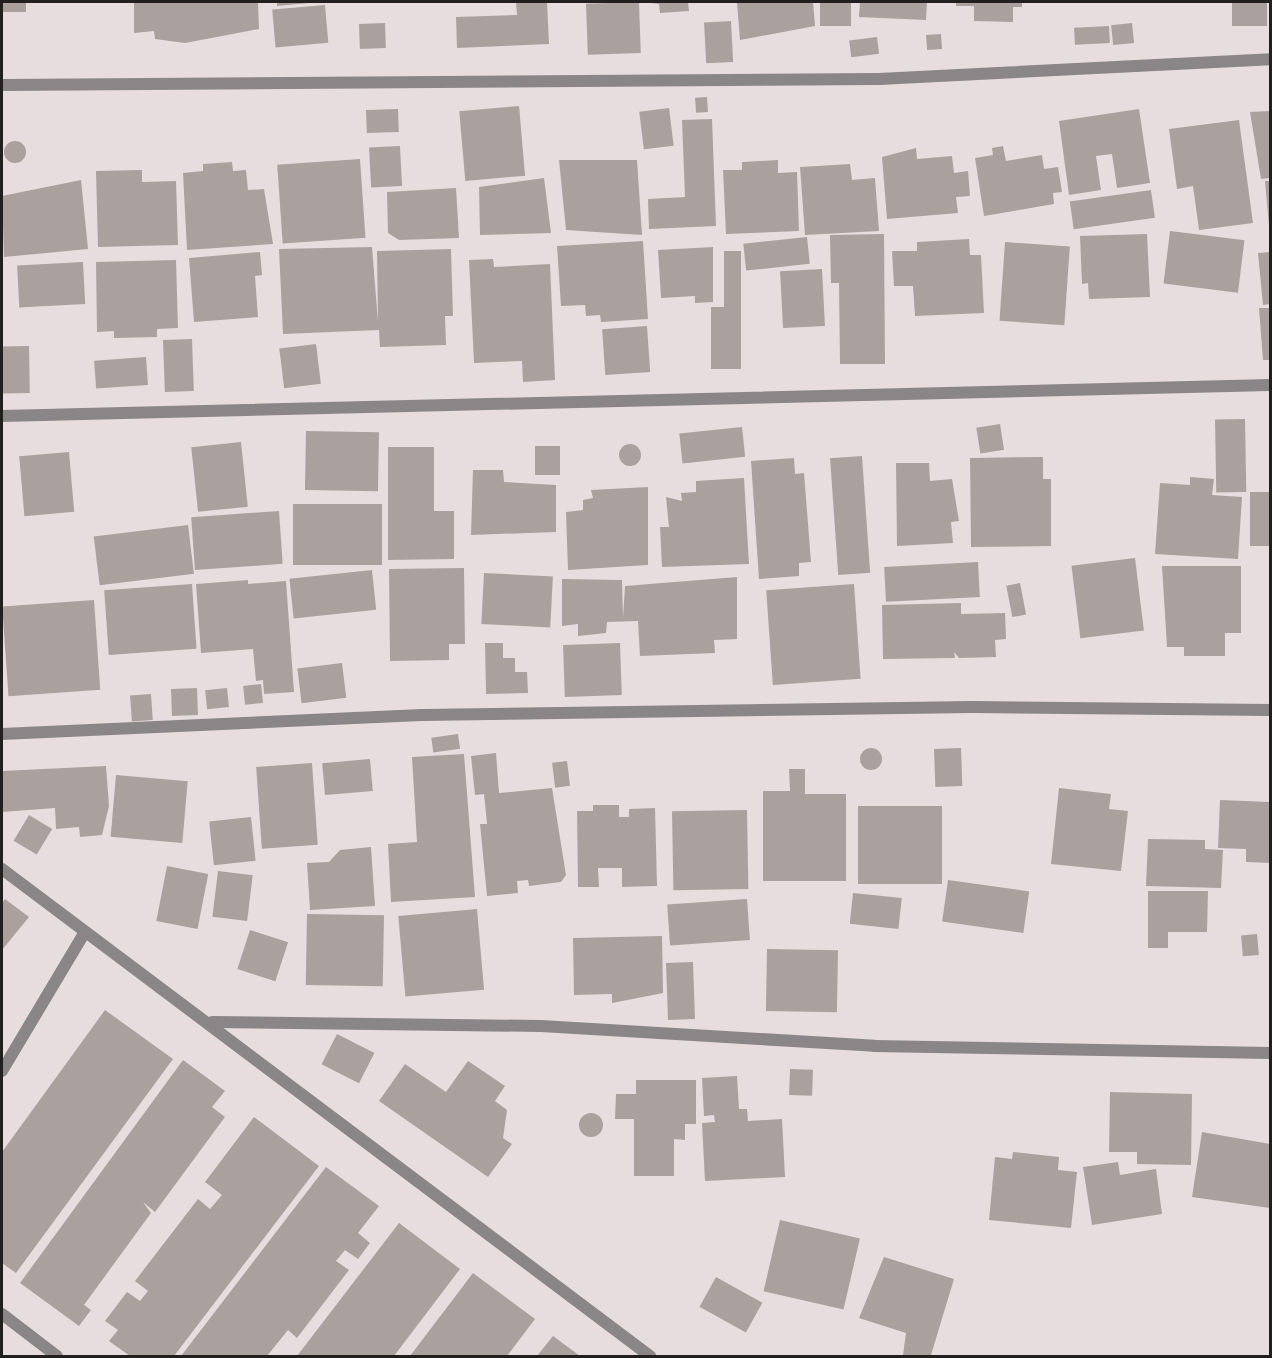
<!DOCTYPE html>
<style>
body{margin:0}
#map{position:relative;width:1272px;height:1358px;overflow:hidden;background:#e7ddde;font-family:"Noto Sans",sans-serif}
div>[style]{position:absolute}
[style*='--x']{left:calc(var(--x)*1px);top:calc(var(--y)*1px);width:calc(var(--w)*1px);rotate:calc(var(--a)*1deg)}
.building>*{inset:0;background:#aaa19e;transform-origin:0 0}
.round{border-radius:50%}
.minor>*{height:12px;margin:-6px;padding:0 6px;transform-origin:6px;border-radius:6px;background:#8a8688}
.tertiary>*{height:12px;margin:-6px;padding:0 6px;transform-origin:6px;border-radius:6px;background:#8a8688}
span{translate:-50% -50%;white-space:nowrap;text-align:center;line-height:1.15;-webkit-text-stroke:4.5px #e7ddde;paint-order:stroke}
.frame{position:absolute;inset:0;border:3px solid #221f1f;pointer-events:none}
</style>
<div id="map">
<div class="building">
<div style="left:2px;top:2px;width:24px;height:10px"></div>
<div style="clip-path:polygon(134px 2px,258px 2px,259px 29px,185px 43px,155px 39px,154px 31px,134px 33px)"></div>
<div style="clip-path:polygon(277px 2px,309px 2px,309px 3px,277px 6px)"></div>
<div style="clip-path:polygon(516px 2px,547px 2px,549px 44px,457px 48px,456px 17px,517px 15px)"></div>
<div style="left:639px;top:2px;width:51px;height:53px;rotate:88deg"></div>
<div style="clip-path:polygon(644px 2px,688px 2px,689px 11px,660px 13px,659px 4px)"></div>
<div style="clip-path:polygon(737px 2px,813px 2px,815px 26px,740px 40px)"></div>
<div style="left:820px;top:2px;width:31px;height:24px"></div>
<div style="clip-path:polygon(860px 2px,927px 2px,926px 20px,859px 17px)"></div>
<div style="clip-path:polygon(956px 2px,1022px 2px,1022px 7px,1013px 7px,1013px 22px,974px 21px,974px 6px,956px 6px)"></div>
<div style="left:1232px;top:2px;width:35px;height:24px"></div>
<div style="left:325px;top:5px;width:38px;height:53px;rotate:85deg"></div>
<div style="left:731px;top:21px;width:41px;height:27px;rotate:87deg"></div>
<div style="left:385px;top:23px;width:25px;height:26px;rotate:88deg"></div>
<div style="left:1132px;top:23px;width:20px;height:21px;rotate:84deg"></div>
<div style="left:1109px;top:26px;width:17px;height:35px;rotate:87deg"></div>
<div style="left:941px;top:34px;width:15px;height:15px;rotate:86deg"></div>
<div style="left:877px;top:37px;width:17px;height:28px;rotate:83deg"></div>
<div style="left:707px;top:97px;width:15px;height:12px;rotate:86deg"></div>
<div style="left:519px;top:106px;width:70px;height:60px;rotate:85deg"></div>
<div style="left:669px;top:108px;width:38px;height:30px;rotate:83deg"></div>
<div style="left:398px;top:109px;width:23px;height:32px;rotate:88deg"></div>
<div style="clip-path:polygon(1139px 109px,1150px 183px,1117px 188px,1112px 154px,1096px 156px,1101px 190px,1069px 195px,1059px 121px)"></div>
<div style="clip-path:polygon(1270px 111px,1270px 178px,1261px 179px,1250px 112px)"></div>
<div style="clip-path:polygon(712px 119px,716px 226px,649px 229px,648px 199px,685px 197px,682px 120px)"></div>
<div style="clip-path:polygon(1239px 120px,1253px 223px,1199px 230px,1193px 186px,1177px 189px,1169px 129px)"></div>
<div class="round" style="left:4px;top:141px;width:22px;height:22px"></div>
<div style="left:400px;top:146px;width:40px;height:31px;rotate:87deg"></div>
<div style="clip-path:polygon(1003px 146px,1006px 161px,1042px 155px,1044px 169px,1058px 167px,1062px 192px,1053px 193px,1054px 204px,984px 216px,975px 158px,993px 155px,992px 148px)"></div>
<div style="clip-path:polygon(916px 148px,917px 159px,952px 156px,954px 173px,968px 171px,970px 196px,956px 197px,958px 213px,887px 219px,882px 157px)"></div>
<div style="left:360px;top:159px;width:79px;height:83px;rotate:86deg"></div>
<div style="clip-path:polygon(559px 160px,637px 160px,642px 235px,566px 230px)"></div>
<div style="clip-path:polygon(778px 160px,778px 173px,797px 172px,799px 231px,726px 234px,723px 170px,742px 170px,742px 162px)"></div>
<div style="clip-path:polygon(232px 162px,233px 171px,246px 170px,248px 190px,264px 189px,273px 244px,187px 250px,183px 173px,203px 171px,203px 164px)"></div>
<div style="clip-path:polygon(850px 164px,852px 180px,875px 178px,879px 231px,805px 235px,800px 167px)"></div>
<div style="clip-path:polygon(142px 170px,142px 182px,176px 181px,178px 245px,98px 247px,96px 171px)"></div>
<div style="clip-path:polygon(544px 178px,551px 233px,480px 235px,479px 187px)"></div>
<div style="clip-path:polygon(81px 180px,88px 249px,4px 257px,2px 196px)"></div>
<div style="clip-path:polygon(1265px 181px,1270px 181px,1270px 225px,1269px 225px)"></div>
<div style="clip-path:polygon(456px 188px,459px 238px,399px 240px,388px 233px,387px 192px)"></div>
<div style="left:1151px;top:190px;width:28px;height:82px;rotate:82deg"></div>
<div style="left:1170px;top:231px;width:75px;height:53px;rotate:7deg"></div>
<div style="clip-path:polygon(884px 234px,885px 364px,840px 364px,839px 283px,831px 283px,830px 235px)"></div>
<div style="clip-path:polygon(1147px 234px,1150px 297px,1089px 299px,1088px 283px,1082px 284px,1080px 236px)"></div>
<div style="left:807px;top:237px;width:27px;height:64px;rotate:84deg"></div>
<div style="clip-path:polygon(969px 239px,970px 255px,981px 255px,984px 313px,915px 316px,913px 286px,894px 286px,892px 251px,917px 251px,917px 242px)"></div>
<div style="clip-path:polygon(643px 241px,648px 319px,601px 322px,600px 315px,586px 316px,585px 305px,561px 306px,557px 246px)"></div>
<div style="left:1005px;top:242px;width:65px;height:79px;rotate:4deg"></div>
<div style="clip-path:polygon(372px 247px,378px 322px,377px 251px,451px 249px,453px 316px,445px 316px,446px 345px,380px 347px,379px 330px,283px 334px,279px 249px)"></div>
<div style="clip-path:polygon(713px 247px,713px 302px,695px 303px,695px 296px,661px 298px,658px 250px)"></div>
<div style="clip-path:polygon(724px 251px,741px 251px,741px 369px,711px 369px,711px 307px,724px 307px)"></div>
<div style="clip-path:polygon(260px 252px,262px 275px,255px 276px,258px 317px,194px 322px,189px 258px)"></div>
<div style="clip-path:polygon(1270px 252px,1270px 304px,1263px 305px,1258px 253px)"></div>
<div style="clip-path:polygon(493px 259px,494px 267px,550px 264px,555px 380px,523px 382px,522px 361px,474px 363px,469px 260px)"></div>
<div style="clip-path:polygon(176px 260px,178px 328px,157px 329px,157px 337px,114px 338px,114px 331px,97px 332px,96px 262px)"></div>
<div style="left:83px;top:262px;width:42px;height:66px;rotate:87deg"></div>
<div style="left:822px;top:269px;width:57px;height:42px;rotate:87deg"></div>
<div style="clip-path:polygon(1259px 308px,1270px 308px,1270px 360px,1263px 360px)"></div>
<div style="left:647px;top:326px;width:46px;height:45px;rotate:86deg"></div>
<div style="left:192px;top:339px;width:52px;height:29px;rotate:88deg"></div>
<div style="left:316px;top:344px;width:40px;height:37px;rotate:83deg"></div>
<div style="left:29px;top:346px;width:47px;height:27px;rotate:89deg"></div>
<div style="left:146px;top:357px;width:28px;height:52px;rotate:86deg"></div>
<div style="left:1245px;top:419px;width:73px;height:30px;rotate:89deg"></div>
<div style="left:1000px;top:424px;width:26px;height:24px;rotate:81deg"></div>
<div style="left:742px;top:427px;width:30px;height:63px;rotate:84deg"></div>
<div style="left:306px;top:431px;width:73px;height:59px;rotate:1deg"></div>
<div style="left:241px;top:442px;width:65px;height:50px;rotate:84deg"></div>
<div class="round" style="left:619px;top:444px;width:22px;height:22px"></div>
<div style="left:535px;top:446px;width:25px;height:29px"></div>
<div style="clip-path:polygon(388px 447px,434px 447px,434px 511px,454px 511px,454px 559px,388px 560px)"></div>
<div style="left:69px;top:452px;width:60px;height:50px;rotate:85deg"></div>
<div style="left:862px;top:456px;width:117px;height:32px;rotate:86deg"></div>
<div style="clip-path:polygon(1043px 457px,1043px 479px,1051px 479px,1051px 546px,971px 547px,970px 458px)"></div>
<div style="clip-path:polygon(794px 458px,795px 474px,804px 473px,811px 562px,799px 563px,799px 576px,759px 579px,751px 461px)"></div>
<div style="clip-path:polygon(896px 463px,929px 463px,930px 481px,952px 479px,959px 521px,951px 522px,953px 543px,897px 546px)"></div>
<div style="clip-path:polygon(473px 470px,503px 470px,504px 482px,556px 485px,556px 532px,471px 535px)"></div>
<div style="clip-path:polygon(1190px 477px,1214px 479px,1212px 495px,1242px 497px,1238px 559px,1155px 554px,1160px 483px,1190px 485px)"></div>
<div style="clip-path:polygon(744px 478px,749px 564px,662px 567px,660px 527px,669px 527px,666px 497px,682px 501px,681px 493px,696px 492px,696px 481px)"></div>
<div style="clip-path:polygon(648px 487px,648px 565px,568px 570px,566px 512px,583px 510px,583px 500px,593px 498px,591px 490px)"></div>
<div style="left:1250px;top:492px;width:20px;height:54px"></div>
<div style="left:293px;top:504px;width:89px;height:61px"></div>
<div style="left:279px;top:511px;width:53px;height:88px;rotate:86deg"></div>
<div style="left:188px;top:525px;width:49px;height:95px;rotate:83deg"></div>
<div style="left:1135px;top:558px;width:73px;height:64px;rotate:83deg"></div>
<div style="left:978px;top:562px;width:35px;height:94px;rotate:87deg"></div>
<div style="clip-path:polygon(1162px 566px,1241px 566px,1241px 633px,1225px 633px,1225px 656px,1184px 656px,1184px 647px,1167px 647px)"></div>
<div style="clip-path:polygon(464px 568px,465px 644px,449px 644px,449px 660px,390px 661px,389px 569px)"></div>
<div style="left:372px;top:570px;width:40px;height:83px;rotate:84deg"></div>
<div style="left:484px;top:573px;width:69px;height:51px;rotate:3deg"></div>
<div style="clip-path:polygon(737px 577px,737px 639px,714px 640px,715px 653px,640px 656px,638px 621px,607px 622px,606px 633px,578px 636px,578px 624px,562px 626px,562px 579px,622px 580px,623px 618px,625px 586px)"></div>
<div style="clip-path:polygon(248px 580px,248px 584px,286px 581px,294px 692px,264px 694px,263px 680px,256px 681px,253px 649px,201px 653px,196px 584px)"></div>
<div style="left:1020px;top:583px;width:32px;height:14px;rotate:79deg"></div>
<div style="left:192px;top:584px;width:65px;height:88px;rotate:86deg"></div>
<div style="left:854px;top:584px;width:95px;height:88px;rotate:86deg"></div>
<div style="left:94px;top:600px;width:90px;height:92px;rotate:86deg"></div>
<div style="clip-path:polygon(961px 603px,961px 614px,1005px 613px,1006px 639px,995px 640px,996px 657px,959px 658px,954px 652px,955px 658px,883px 659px,882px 605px)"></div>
<div style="clip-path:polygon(485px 643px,503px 643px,503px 658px,515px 658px,515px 672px,527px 672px,528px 693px,486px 694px)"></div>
<div style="left:620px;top:643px;width:52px;height:57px;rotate:88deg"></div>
<div style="left:342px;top:663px;width:35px;height:45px;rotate:83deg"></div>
<div style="left:261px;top:684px;width:19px;height:18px;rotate:84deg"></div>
<div style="left:197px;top:688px;width:27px;height:26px;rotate:88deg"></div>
<div style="left:227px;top:688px;width:19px;height:22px;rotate:84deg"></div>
<div style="left:151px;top:694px;width:26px;height:21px;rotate:86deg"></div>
<div style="left:458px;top:734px;width:15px;height:27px;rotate:82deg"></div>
<div class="round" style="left:860px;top:748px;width:22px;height:22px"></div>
<div style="left:961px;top:748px;width:38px;height:27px;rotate:88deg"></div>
<div style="clip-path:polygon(496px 753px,499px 793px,552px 788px,566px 875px,561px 882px,529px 886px,528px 880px,517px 881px,518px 893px,487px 896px,480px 824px,487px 824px,484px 794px,475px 795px,471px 756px)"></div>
<div style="clip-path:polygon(464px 754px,475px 897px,391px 902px,388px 844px,417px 842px,412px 757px)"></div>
<div style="left:370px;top:759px;width:32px;height:48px;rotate:85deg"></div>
<div style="left:567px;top:761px;width:25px;height:15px;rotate:83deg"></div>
<div style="left:312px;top:763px;width:82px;height:56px;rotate:86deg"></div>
<div style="clip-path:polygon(106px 766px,109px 806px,102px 835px,80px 837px,79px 827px,56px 829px,55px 808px,2px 812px,2px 771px)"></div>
<div style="clip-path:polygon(789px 769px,805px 769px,805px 794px,846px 794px,846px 881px,763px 881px,763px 791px,790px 791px)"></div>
<div style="left:116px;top:775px;width:72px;height:62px;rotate:5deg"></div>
<div style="clip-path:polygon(1059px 788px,1111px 794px,1109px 809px,1128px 811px,1121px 871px,1051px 864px)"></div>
<div style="clip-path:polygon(1220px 800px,1270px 802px,1270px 863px,1246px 862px,1246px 849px,1218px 848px)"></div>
<div style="clip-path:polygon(593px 805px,619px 805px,619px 817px,629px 817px,629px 809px,655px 808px,657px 886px,622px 887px,622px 868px,598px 868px,599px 887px,578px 887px,577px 811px,593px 811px)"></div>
<div style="left:858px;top:806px;width:84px;height:78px"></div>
<div style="left:747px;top:810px;width:79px;height:75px;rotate:89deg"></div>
<div style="left:29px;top:815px;width:27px;height:30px;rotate:31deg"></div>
<div style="left:251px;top:817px;width:44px;height:42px;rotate:84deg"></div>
<div style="clip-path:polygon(1148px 839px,1205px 840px,1205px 849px,1223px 850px,1221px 888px,1146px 886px)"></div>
<div style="clip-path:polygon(371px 847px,375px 906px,310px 910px,307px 863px,329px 862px,340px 850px)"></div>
<div style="left:167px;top:866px;width:42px;height:56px;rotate:11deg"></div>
<div style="left:218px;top:871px;width:35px;height:46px;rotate:7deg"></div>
<div style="left:948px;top:880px;width:82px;height:42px;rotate:8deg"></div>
<div style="clip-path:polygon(1148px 891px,1208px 891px,1207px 932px,1168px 932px,1168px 948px,1148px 948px)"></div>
<div style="left:853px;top:893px;width:49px;height:31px;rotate:6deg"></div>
<div style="clip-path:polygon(5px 899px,29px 917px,2px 950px,2px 903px)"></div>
<div style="left:747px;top:899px;width:41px;height:80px;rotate:86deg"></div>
<div style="left:477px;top:909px;width:81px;height:79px;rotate:85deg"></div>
<div style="left:307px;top:914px;width:77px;height:71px;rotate:1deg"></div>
<div style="left:250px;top:930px;width:40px;height:41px;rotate:18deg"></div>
<div style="left:1257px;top:934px;width:21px;height:16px;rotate:85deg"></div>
<div style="clip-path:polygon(662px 936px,663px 993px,612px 1003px,612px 994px,574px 995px,573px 938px)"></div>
<div style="left:767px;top:949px;width:71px;height:62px;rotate:1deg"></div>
<div style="left:693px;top:962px;width:57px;height:27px;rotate:88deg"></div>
<div style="clip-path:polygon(105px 1010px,173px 1059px,16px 1273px,2px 1263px,2px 1152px)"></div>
<div style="left:337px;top:1034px;width:42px;height:34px;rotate:27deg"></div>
<div style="clip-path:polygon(183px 1060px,225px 1091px,212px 1107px,225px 1117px,155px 1212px,143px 1202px,151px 1213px,84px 1305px,91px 1310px,79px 1326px,20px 1283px)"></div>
<div style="clip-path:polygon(468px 1061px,505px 1086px,495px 1101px,507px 1110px,503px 1138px,512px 1144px,488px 1177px,379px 1101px,405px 1064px,446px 1092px)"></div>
<div style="left:790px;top:1069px;width:23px;height:26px;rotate:2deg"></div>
<div style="clip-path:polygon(737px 1076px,739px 1109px,747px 1109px,748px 1121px,782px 1119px,785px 1177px,705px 1181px,702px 1123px,715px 1122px,714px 1115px,704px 1116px,702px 1078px)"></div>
<div style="clip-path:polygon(636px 1080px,696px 1080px,696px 1124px,685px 1124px,685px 1140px,674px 1139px,674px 1176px,634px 1176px,634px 1119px,615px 1119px,616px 1094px,636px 1094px)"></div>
<div style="clip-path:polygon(1110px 1092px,1192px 1094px,1191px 1165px,1137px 1164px,1137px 1152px,1109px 1152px)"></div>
<div class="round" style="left:579px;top:1113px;width:24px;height:24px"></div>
<div style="clip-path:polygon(254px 1117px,319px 1166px,174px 1356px,130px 1356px,109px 1341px,118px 1330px,105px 1321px,127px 1292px,140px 1301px,148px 1291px,135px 1281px,198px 1199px,210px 1209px,222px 1195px,205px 1182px)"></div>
<div style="clip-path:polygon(1202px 1132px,1270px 1144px,1270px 1208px,1192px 1197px)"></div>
<div style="clip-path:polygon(1013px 1152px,1059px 1157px,1058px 1170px,1077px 1172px,1071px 1228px,989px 1220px,995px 1157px,1012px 1159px)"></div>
<div style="clip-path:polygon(1118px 1162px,1120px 1175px,1156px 1169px,1162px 1214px,1092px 1225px,1083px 1167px)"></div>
<div style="clip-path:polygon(326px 1167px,379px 1206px,358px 1233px,370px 1243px,358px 1259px,345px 1250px,336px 1261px,349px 1270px,297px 1338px,288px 1330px,267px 1356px,181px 1356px)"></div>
<div style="left:780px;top:1220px;width:82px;height:73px;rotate:13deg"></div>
<div style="clip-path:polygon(399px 1223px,460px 1269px,394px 1356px,297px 1356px)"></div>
<div style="clip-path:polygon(884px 1257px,954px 1279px,931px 1355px,903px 1355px,906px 1333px,859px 1318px)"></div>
<div style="clip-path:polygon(473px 1273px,535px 1319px,507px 1356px,410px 1356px)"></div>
<div style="left:716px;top:1277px;width:53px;height:34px;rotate:29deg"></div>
<div style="clip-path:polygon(553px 1336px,580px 1356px,537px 1356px)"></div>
</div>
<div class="minor">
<div style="--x:2;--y:85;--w:877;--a:-0.39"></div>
<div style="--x:879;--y:79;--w:392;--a:-2.9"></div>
<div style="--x:2;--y:416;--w:1268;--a:-1.4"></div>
<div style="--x:2;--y:734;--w:420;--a:-2.6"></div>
<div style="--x:422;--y:715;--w:550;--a:-0.83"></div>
<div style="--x:972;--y:707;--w:298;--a:0.6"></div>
<div style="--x:2;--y:869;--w:811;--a:36.93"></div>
<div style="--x:212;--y:1022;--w:329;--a:0.7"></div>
<div style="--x:541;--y:1026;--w:334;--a:3.4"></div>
<div style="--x:874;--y:1046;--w:396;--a:1"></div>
<div style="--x:2;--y:1071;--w:162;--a:-59.2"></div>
</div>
<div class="tertiary">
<div style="--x:2;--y:1314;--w:69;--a:37.4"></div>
</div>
<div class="frame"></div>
</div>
